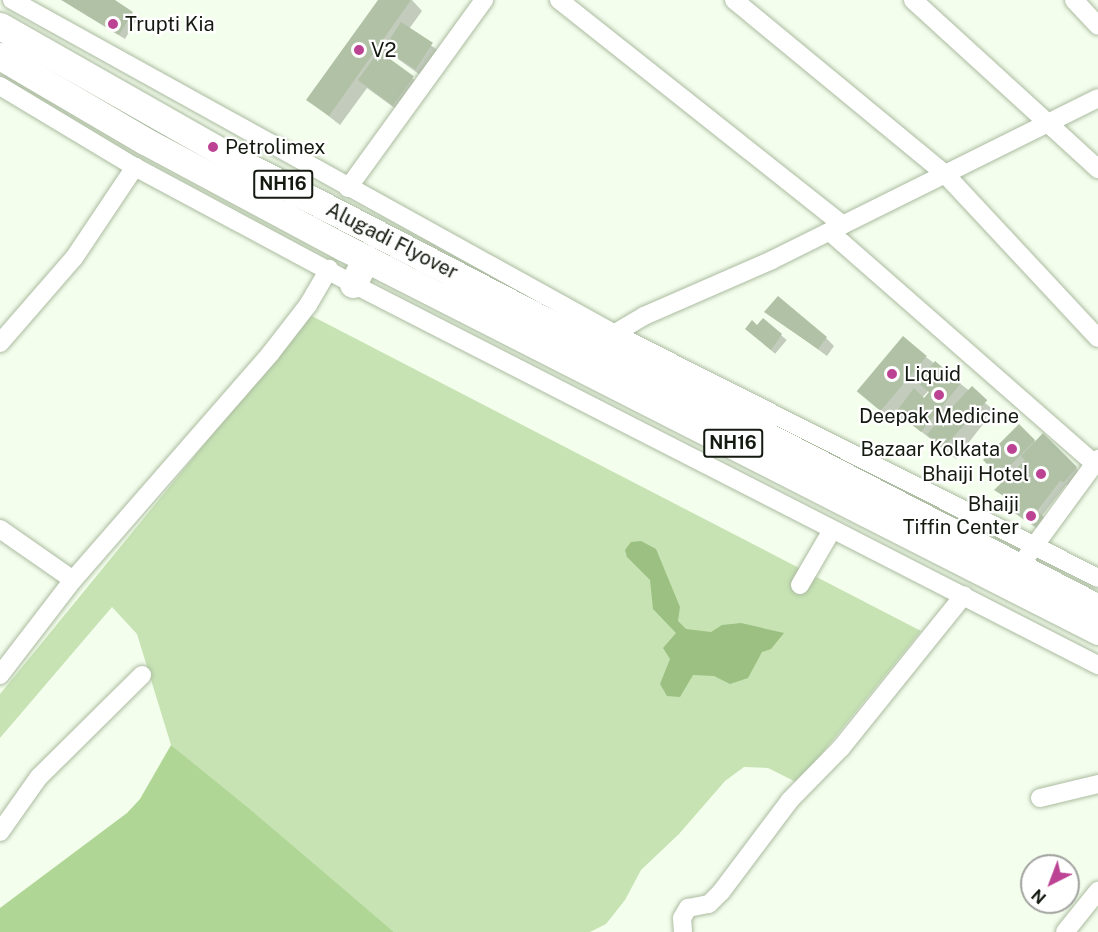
<!DOCTYPE html>
<style>
body{margin:0}
#map{position:relative;width:1098px;height:932px;overflow:hidden;background:#f4feed;font-family:"Public Sans",sans-serif}
div>[style]{position:absolute}
[style*='--x']{left:calc(var(--x)*1px);top:calc(var(--y)*1px);width:calc(var(--w)*1px);rotate:calc(var(--a)*1deg)}
.green>*{inset:0;background:#c7e3b4}
.forest>*{inset:0;background:#b0d696}
.water>*{inset:0;background:#9bc081}
.shadow>*{inset:0;background:#0003;transform-origin:0 0}
.building>*{inset:0;background:#b0c1a6;transform-origin:0 0}
.roads{filter:drop-shadow(0 0 2px #abbba0) drop-shadow(0 0 2px #abbba0)}
.minor>*{height:18px;margin:-9px;padding:0 9px;transform-origin:9px;border-radius:9px;background:#fff}
.highway>*{height:27px;margin:-13.5px;padding:0 13.5px;transform-origin:13.5px;border-radius:13.5px;background:#fff}
.dots>*{width:16px;height:16px;translate:-50% -50%;box-sizing:border-box;border:3px solid #fff;border-radius:50%}
span{translate:-50% -50%;white-space:nowrap;text-align:center;line-height:1.15;-webkit-text-stroke:4.5px #fff;paint-order:stroke}
.shield-label span{padding:2px 4px;background:#fff;border:2px solid;border-radius:4px;-webkit-text-stroke-width:0}
.shield-label{font-size:18px;color:#141a10;font-weight:700}
.poi-label{font-size:20px;color:#141a10}
.left{translate:0 -50%;text-align:left}
.right{translate:-100% -50%;text-align:right}
.street-label{font-size:20px;color:#141a10}
.north{position:absolute;left:1020px;top:854px;width:60px;height:60px;box-sizing:border-box;background:#fff;border:2px solid #a1a39f;border-radius:50%;rotate:222deg;font-size:16px;font-weight:700;line-height:24px;text-align:center;color:#141a10}
.north::after{content:'';display:block;margin:auto;width:21px;height:27px;background:#bc4294;clip-path:polygon(50% 0,100% 100%,50% 72%,0 100%)}
</style>
<div id="map">
<div class="green">
<div style="clip-path:polygon(310px 315px,921px 631px,798px 783px,768px 768px,744px 767px,725px 781px,679px 834px,641px 870px,625px 900px,606px 924px,590px 932px,394px 932px,171px 745px,137px 634px,112px 607px,0 738px,0 694px)"></div>
</div>
<div class="forest">
<div style="clip-path:polygon(171px 745px,252px 811px,394px 932px,0 932px,0 908px,127px 813px,140px 799px)"></div>
</div>
<div class="water">
<div style="clip-path:polygon(641px 541px,656px 549px,680px 607px,678px 621px,686px 629px,711px 632px,722px 625px,741px 623px,784px 633px,771px 649px,762px 652px,748px 678px,730px 684px,714px 676px,693px 675px,680px 697px,667px 696px,660px 684px,670px 659px,663px 648px,676px 633px,653px 609px,650px 580px,627px 557px,625px 550px,631px 542px)"></div>
</div>
<div class="shadow">
<div style="clip-path:polygon(61px 0,112px 0,137px 19px,125px 39px)"></div>
<div style="clip-path:polygon(380px 0,412px 0,422px 11px,409px 29px,440px 52px,423px 77px,391px 54px,388px 59px,421px 85px,400px 112px,367px 88px,340px 125px,308px 100px)"></div>
<div style="clip-path:polygon(766px 312px,826px 338px,834px 346px,827px 356px)"></div>
<div style="left:763px;top:320px;width:31px;height:18px;rotate:40deg"></div>
<div style="clip-path:polygon(evenodd,926px 357px,994px 410px,956px 459px,904px 418px,898px 426px,860px 392px,926px 357px,928px 391px,930px 393px,924px 400px,922px 398px,928px 391px)"></div>
<div style="clip-path:polygon(1019px 426px,1036px 443px,1043px 435px,1081px 473px,1070px 486px,1066px 485px,1041px 517px,1048px 523px,1041px 531px,1020px 517px,1015px 512px,1019px 506px,996px 490px,1007px 481px,999px 474px)"></div>
</div>
<div class="building">
<div style="clip-path:polygon(62px 0,115px 0,133px 12px,119px 35px)"></div>
<div style="clip-path:polygon(378px 0,411px 0,329px 116px,306px 100px)"></div>
<div style="left:401px;top:22px;width:38px;height:32px;rotate:33deg"></div>
<div style="left:379px;top:51px;width:43px;height:36px;rotate:36deg"></div>
<div style="clip-path:polygon(778px 296px,827px 337px,818px 349px,764px 312px)"></div>
<div style="clip-path:polygon(763px 318px,782px 334px,771px 350px,745px 329px,752px 320px,757px 325px)"></div>
<div style="left:903px;top:336px;width:31px;height:72px;rotate:40deg"></div>
<div style="clip-path:polygon(935px 361px,961px 383px,921px 432px,896px 412px,914px 388px,924px 398px,929px 392px,918px 383px)"></div>
<div style="left:972px;top:386px;width:21px;height:66px;rotate:43deg"></div>
<div style="left:1019px;top:424px;width:23px;height:51px;rotate:45deg"></div>
<div style="clip-path:polygon(1043px 433px,1077px 467px,1064px 482px,1060px 481px,1037px 511px,1044px 517px,1035px 526px,1013px 512px,1018px 505px,994px 490px,1025px 460px,1021px 456px)"></div>
</div>
<div class="roads">
<div class="minor">
<div style="--x:12;--y:0;--w:687;--a:28.99"></div>
<div style="--x:613;--y:333;--w:543;--a:26.8"></div>
<div style="--x:559;--y:0;--w:362;--a:38.4"></div>
<div style="--x:734;--y:0;--w:273;--a:39.5"></div>
<div style="--x:945;--y:174;--w:224;--a:47"></div>
<div style="--x:913;--y:0;--w:251;--a:42.4"></div>
<div style="--x:1074;--y:0;--w:35;--a:47"></div>
<div style="--x:0;--y:86;--w:157;--a:31"></div>
<div style="--x:135;--y:167;--w:247;--a:28.2"></div>
<div style="--x:353;--y:284;--w:837;--a:27.09"></div>
<div style="--x:348;--y:188;--w:232;--a:-54.1"></div>
<div style="--x:830;--y:232;--w:351;--a:41.2"></div>
<div style="--x:607;--y:338;--w:43;--a:-30.7"></div>
<div style="--x:644;--y:316;--w:140;--a:-23.6"></div>
<div style="--x:772;--y:260;--w:364;--a:-26.4"></div>
<div style="--x:0;--y:343;--w:113;--a:-49"></div>
<div style="--x:74;--y:258;--w:110;--a:-56.2"></div>
<div style="--x:0;--y:529;--w:89;--a:34.9"></div>
<div style="--x:1019;--y:567;--w:134;--a:-53.8"></div>
<div style="--x:800;--y:585;--w:64;--a:-59.8"></div>
<div style="--x:0;--y:675;--w:120;--a:-52.5"></div>
<div style="--x:73;--y:580;--w:300;--a:-48.9"></div>
<div style="--x:270;--y:354;--w:62;--a:-52.2"></div>
<div style="--x:308;--y:305;--w:42;--a:-59.7"></div>
<div style="--x:1040;--y:798;--w:60;--a:-13.6"></div>
<div style="--x:0;--y:832;--w:67;--a:-54.7"></div>
<div style="--x:39;--y:777;--w:145;--a:-44.7"></div>
<div style="--x:683;--y:932;--w:14;--a:-94"></div>
<div style="--x:682;--y:918;--w:12;--a:-59"></div>
<div style="--x:688;--y:908;--w:21;--a:-11"></div>
<div style="--x:709;--y:904;--w:17;--a:-45"></div>
<div style="--x:721;--y:892;--w:115;--a:-53.1"></div>
<div style="--x:790;--y:800;--w:73;--a:-45.6"></div>
<div style="--x:841;--y:748;--w:196;--a:-51.2"></div>
<div style="--x:1065;--y:932;--w:53;--a:-51.2"></div>
</div>
<div class="highway">
<div style="--x:0;--y:26;--w:282;--a:29.6"></div>
<div style="--x:245;--y:165;--w:961;--a:27.44"></div>
<div style="--x:0;--y:56;--w:168;--a:30.4"></div>
<div style="--x:145;--y:141;--w:225;--a:28.2"></div>
<div style="--x:343;--y:247;--w:847;--a:26.96"></div>
<div style="--x:353;--y:284;--w:29;--a:-63"></div>
</div>
</div>
<div class="dots">
<div style="left:113px;top:24px;background:#bc4294"></div>
<div style="left:359px;top:50px;background:#bc4294"></div>
<div style="left:213px;top:147px;background:#bc4294"></div>
<div style="left:892px;top:374px;background:#bc4294"></div>
<div style="left:939px;top:395px;background:#bc4294"></div>
<div style="left:1012px;top:449px;background:#bc4294"></div>
<div style="left:1041px;top:474px;background:#bc4294"></div>
<div style="left:1031px;top:516px;background:#bc4294"></div>
</div>
<div class="shield-label">
<span style="left:283px;top:184px">NH16</span>
<span style="left:733px;top:443px">NH16</span>
</div>
<div class="poi-label">
<span class="left" style="left:125px;top:24px">Trupti Kia</span>
<span class="left" style="left:371px;top:50px">V2</span>
<span class="left" style="left:225px;top:147px">Petrolimex</span>
<span class="left" style="left:904px;top:374px">Liquid</span>
<span style="left:939px;top:416px">Deepak Medicine</span>
<span class="right" style="left:1000px;top:449px">Bazaar Kolkata</span>
<span class="right" style="left:1029px;top:474px">Bhaiji Hotel</span>
<span class="right" style="left:1019px;top:516px">Bhaiji<br>Tiffin Center</span>
</div>
<div class="street-label">
<span style="left:392px;top:241px;rotate:27deg">Alugadi Flyover</span>
</div>
<div class="north">N</div>
</div>
